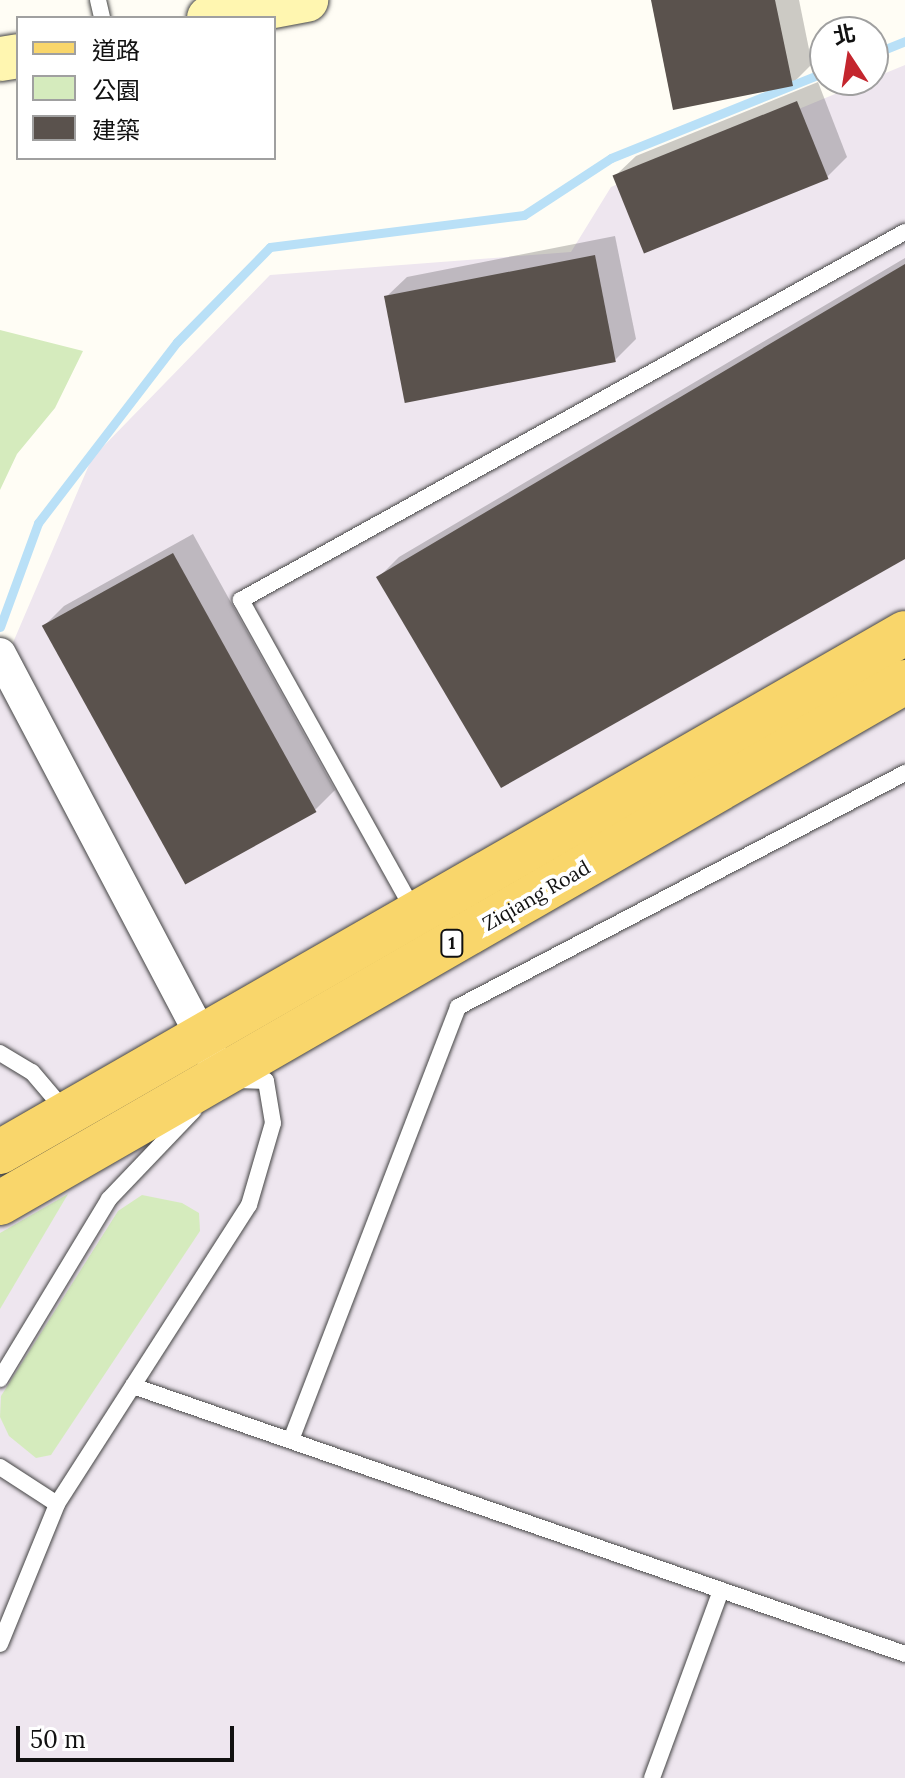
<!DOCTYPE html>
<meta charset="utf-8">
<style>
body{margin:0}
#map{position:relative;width:905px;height:1778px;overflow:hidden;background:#fffdf5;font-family:Lora,"Noto Sans TC",serif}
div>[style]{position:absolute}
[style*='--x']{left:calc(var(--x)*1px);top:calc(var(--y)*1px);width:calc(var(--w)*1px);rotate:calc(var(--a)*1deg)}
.industrial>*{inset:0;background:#eee6ef}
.green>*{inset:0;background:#d5ebbd}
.shadow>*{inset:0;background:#0003}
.stream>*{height:9px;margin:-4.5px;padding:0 4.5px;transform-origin:4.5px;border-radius:4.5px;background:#b9e0f7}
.building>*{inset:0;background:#5a524d;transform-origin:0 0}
.roads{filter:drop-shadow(0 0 2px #444) drop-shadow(0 0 2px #444)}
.lane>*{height:16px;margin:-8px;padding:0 8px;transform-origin:8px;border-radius:8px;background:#fff}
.street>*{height:32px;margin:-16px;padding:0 16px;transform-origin:16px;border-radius:16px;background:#fff}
.secondary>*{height:44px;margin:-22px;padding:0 22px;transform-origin:22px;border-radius:22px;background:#fff6b0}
.primary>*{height:44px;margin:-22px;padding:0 22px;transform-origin:22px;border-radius:22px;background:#f9d66b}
span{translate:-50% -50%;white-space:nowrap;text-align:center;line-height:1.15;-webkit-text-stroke:8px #fff;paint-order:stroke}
.shield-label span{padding:2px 6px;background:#fff;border:2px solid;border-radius:6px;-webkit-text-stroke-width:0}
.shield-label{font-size:18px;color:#111;font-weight:700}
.street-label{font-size:20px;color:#111}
.legend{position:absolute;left:16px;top:16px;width:260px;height:144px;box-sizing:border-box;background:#fff;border:2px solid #a0a0a0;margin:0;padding:10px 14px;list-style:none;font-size:24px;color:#111}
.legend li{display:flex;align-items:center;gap:16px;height:40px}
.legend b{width:40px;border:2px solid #a0a0a0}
.north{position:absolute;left:809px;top:16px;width:80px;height:80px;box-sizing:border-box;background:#fff;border:2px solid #a0a0a0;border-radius:50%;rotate:348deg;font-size:22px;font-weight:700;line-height:32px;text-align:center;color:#111}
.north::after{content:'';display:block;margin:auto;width:28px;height:36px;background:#c4262e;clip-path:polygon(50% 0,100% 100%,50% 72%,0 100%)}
.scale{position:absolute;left:16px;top:1726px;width:218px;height:36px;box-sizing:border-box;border:4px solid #111;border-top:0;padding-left:10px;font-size:24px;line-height:28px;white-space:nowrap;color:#111;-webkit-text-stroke:6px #fff;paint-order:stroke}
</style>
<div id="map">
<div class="industrial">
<div style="clip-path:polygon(905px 65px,905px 1778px,0 1778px,0 673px,92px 458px,270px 275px,571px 252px,611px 187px)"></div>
</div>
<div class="green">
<div style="clip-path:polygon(0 330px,83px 351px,55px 408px,17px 454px,0 490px)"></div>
<div style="clip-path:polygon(68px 1194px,0 1309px,0 1233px)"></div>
<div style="clip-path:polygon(142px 1195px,182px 1203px,199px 1213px,200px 1231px,51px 1455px,36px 1458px,9px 1436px,0 1417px,1px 1396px,118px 1211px)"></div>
</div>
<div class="shadow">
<div style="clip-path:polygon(653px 0,799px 0,812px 64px,792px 84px)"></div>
<div style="clip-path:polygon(818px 82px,847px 157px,827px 177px,615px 176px,636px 156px)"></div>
<div style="clip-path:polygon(615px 236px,636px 339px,615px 360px,386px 297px,407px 277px)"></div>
<div style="clip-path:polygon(905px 258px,905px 557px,379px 577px,399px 557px)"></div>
<div style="clip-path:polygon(193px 534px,335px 790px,315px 810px,187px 881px,44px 626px,64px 606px)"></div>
</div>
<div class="stream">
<div style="--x:873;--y:54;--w:35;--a:-22"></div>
<div style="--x:0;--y:627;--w:111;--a:-69.9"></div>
<div style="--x:38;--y:523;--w:228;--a:-52.5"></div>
<div style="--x:177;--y:342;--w:133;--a:-45.6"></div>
<div style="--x:270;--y:247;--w:256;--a:-7.2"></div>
<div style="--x:524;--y:215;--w:104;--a:-33.2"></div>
<div style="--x:611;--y:158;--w:231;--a:-21.9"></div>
</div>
<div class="building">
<div style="clip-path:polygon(651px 0,775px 0,793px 86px,673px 110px)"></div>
<div style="left:797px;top:101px;width:84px;height:199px;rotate:68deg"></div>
<div style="left:595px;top:255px;width:109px;height:215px;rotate:79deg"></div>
<div style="clip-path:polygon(905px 264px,905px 559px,501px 788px,376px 577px)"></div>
<div style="left:173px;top:553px;width:296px;height:150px;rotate:61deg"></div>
</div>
<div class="roads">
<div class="lane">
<div style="--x:98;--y:0;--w:18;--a:77"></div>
<div style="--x:414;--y:911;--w:356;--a:-119.1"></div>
<div style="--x:241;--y:600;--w:759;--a:-29"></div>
<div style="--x:0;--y:1053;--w:37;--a:31"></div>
<div style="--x:32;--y:1072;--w:52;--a:49.6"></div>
<div style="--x:0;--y:1379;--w:210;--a:-58.8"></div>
<div style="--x:109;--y:1199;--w:122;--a:-46.3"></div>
<div style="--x:133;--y:1386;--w:817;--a:19.14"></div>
<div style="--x:291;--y:1440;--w:464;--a:-68.9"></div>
<div style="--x:458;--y:1007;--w:505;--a:-27.63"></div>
<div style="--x:0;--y:1467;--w:68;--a:33"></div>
<div style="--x:0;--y:1644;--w:151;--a:-67.8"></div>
<div style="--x:57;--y:1504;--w:355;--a:-57.3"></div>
<div style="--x:249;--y:1205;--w:85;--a:-73.7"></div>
<div style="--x:273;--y:1123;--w:43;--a:-99.5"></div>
<div style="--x:266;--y:1081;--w:28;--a:-178"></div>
<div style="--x:652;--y:1778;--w:200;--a:-69.8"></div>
</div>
<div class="street">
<div style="--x:0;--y:654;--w:452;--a:62.2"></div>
</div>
<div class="secondary">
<div style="--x:209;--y:18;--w:99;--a:-10.5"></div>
<div style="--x:0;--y:59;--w:18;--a:-9"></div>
</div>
<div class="primary">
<div style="--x:0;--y:1152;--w:1043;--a:-29.83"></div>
<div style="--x:0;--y:1203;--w:1044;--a:-29.93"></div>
</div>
</div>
<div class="shield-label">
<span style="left:452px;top:943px">1</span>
</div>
<div class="street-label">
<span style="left:536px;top:895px;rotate:-30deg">Ziqiang Road</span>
</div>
<ul class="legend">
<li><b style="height:10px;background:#f9d66b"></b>道路</li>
<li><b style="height:22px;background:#d5ebbd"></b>公園</li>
<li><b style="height:22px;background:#5a524d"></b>建築</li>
</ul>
<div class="north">北</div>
<div class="scale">50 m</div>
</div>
